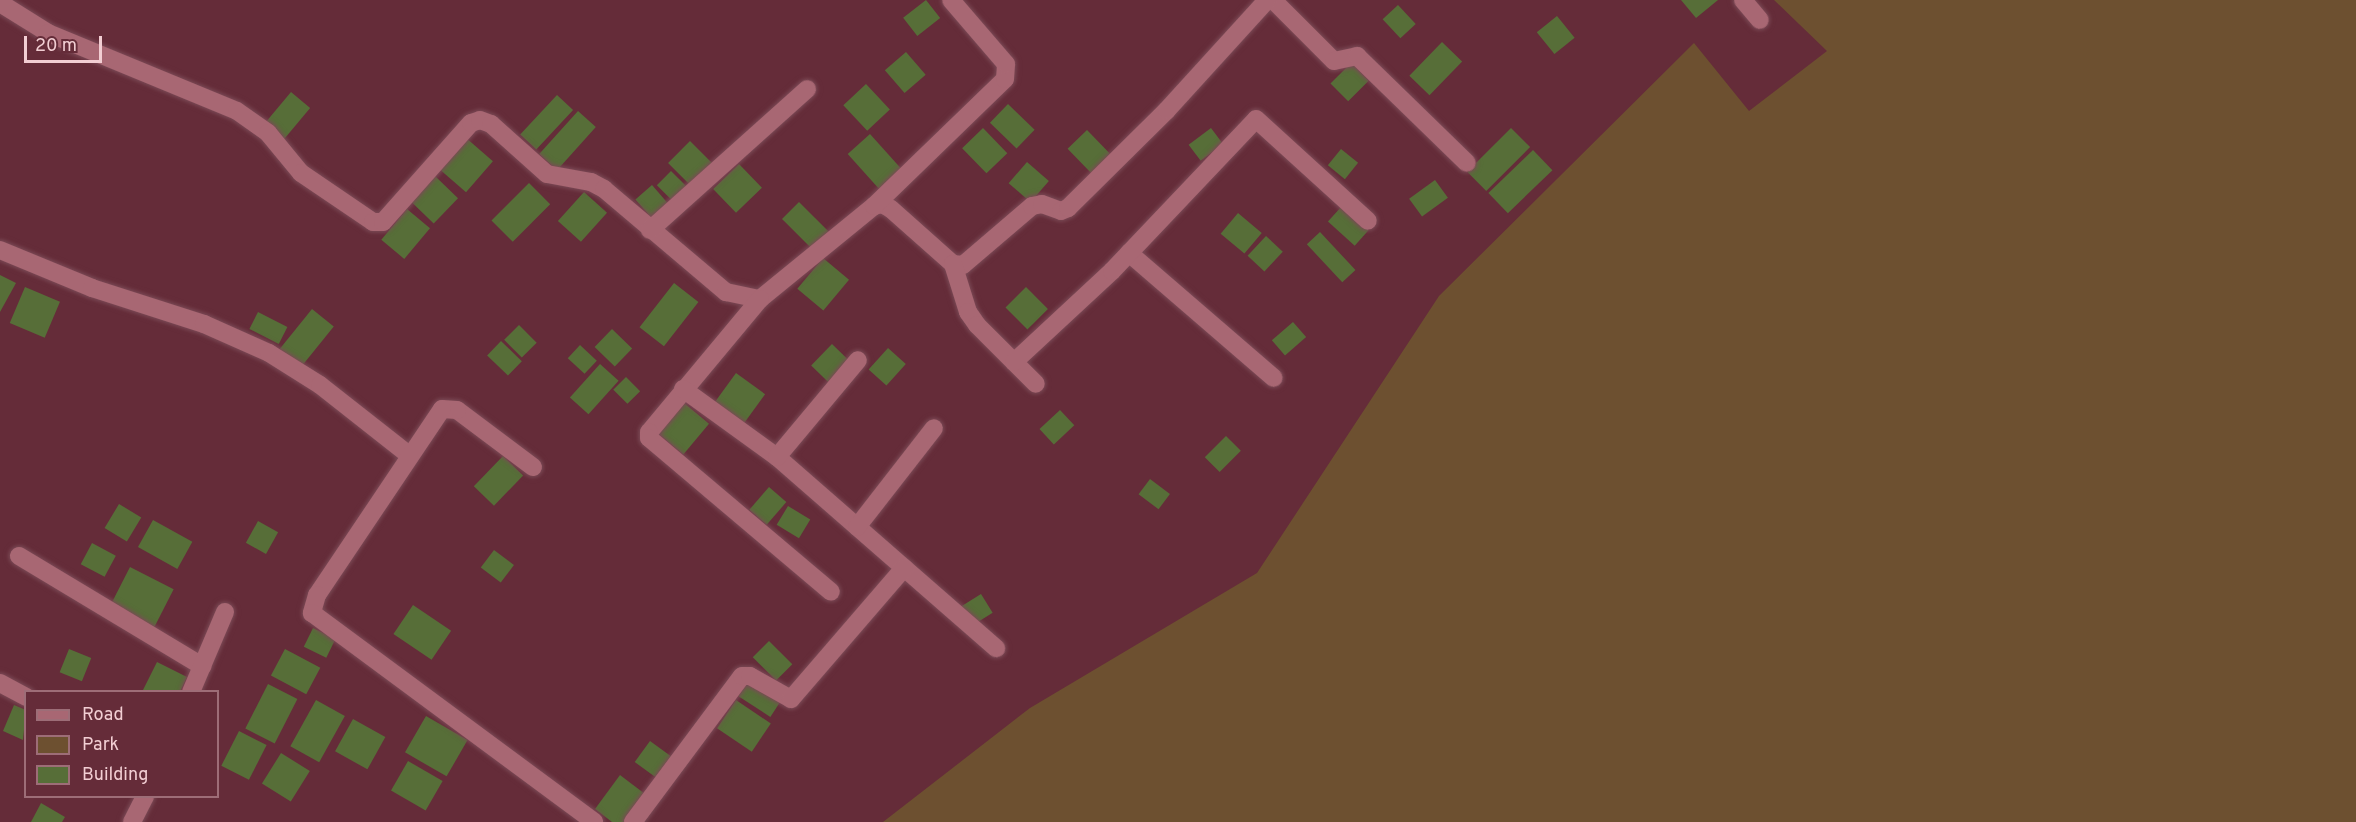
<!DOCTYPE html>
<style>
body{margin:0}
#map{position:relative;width:2356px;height:822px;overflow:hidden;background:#652c39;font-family:Overpass,sans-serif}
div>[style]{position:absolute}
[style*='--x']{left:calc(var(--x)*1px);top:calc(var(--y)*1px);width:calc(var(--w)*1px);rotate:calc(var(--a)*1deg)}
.green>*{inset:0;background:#6d5030}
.building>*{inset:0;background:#576e38;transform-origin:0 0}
.roads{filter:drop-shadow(0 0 2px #7b4a56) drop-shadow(0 0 2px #7b4a56)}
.minor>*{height:18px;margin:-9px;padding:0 9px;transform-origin:9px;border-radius:9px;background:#a86773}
span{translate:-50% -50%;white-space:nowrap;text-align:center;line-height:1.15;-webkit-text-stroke:4.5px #652c39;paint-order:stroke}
.legend{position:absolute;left:24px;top:690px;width:195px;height:108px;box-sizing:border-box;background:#652c39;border:2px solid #9d6d77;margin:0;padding:8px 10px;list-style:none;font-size:18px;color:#f2ced3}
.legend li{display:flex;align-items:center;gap:12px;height:30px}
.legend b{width:30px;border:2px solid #9d6d77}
.scale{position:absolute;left:24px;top:36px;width:78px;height:27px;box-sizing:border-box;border:3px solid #f2ced3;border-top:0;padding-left:8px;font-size:18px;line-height:21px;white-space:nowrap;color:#f2ced3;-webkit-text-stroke:4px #652c39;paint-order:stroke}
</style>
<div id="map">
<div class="green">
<div style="clip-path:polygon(1774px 0,2356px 0,2356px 822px,883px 822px,1030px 708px,1257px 573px,1439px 296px,1694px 43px,1749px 111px,1827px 51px)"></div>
</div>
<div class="building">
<div style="left:926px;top:0;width:23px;height:29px;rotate:52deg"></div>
<div style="clip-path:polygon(1681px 0,1718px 0,1696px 18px)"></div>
<div style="left:1398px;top:5px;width:26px;height:21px;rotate:47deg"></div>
<div style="left:1557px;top:16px;width:28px;height:26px;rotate:51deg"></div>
<div style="left:1442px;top:42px;width:28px;height:47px;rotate:44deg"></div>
<div style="left:906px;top:52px;width:30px;height:28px;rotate:49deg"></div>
<div style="left:1351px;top:63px;width:25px;height:29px;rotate:45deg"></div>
<div style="left:866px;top:84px;width:35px;height:31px;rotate:47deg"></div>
<div style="left:291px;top:92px;width:25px;height:41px;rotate:40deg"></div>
<div style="left:557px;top:95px;width:22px;height:54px;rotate:43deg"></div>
<div style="left:1008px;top:104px;width:37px;height:26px;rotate:44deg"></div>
<div style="left:578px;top:111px;width:24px;height:58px;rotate:42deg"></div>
<div style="left:983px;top:128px;width:35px;height:29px;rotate:46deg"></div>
<div style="left:1211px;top:128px;width:20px;height:28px;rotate:53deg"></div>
<div style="left:1511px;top:128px;width:27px;height:62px;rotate:45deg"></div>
<div style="left:1087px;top:130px;width:37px;height:27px;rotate:46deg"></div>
<div style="left:870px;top:134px;width:47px;height:30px;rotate:48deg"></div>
<div style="left:465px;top:137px;width:37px;height:41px;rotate:41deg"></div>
<div style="left:690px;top:141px;width:35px;height:31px;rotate:45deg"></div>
<div style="left:1341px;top:149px;width:22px;height:21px;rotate:39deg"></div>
<div style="left:1533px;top:150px;width:28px;height:62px;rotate:46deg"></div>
<div style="left:1027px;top:162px;width:29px;height:28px;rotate:41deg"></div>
<div style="left:739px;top:164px;width:33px;height:36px;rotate:46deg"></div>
<div style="left:671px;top:171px;width:27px;height:20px;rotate:45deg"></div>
<div style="left:435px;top:176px;width:32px;height:35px;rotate:44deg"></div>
<div style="left:1435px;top:180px;width:22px;height:32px;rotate:54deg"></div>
<div style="left:529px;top:183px;width:30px;height:53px;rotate:45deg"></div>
<div style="left:652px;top:185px;width:28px;height:22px;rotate:49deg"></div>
<div style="left:584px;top:192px;width:31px;height:39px;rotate:42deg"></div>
<div style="left:799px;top:202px;width:45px;height:24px;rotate:45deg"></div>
<div style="left:1342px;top:206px;width:36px;height:21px;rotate:42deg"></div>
<div style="left:407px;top:209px;width:30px;height:40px;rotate:40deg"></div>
<div style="left:1238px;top:213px;width:31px;height:27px;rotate:40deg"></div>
<div style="left:1320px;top:232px;width:52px;height:18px;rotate:47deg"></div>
<div style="left:1266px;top:236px;width:23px;height:27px;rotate:43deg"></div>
<div style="left:823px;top:258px;width:34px;height:40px;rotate:40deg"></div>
<div style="clip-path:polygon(0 275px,16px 283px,0 312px)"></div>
<div style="left:674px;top:283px;width:31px;height:56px;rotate:38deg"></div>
<div style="left:25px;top:287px;width:38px;height:39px;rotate:23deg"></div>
<div style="left:1026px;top:287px;width:31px;height:29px;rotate:45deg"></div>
<div style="left:312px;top:309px;width:28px;height:51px;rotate:39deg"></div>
<div style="left:258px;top:312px;width:33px;height:19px;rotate:27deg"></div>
<div style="left:1293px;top:322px;width:20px;height:28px;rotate:49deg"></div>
<div style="left:519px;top:325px;width:25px;height:21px;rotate:45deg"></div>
<div style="left:612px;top:329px;width:28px;height:25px;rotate:44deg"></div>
<div style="left:501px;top:341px;width:29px;height:20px;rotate:44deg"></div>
<div style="left:832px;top:344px;width:29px;height:30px;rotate:44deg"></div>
<div style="left:580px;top:345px;width:23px;height:18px;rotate:43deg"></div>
<div style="left:888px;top:348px;width:24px;height:29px;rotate:42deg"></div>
<div style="left:600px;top:364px;width:25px;height:45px;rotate:42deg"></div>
<div style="left:736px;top:373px;width:36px;height:43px;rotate:36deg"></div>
<div style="left:626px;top:377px;width:20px;height:18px;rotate:45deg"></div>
<div style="left:683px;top:402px;width:34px;height:40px;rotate:40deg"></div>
<div style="left:1060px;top:410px;width:21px;height:28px;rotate:47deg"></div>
<div style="left:1226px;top:436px;width:21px;height:30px;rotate:45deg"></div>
<div style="left:503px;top:456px;width:28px;height:42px;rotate:44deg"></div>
<div style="left:1150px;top:479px;width:25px;height:19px;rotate:37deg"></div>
<div style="left:769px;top:487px;width:23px;height:30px;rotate:41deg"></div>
<div style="left:119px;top:504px;width:26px;height:28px;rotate:31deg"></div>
<div style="left:788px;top:506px;width:26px;height:22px;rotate:31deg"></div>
<div style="left:153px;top:520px;width:45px;height:31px;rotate:29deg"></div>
<div style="left:258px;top:521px;width:23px;height:25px;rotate:29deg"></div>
<div style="left:92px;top:543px;width:27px;height:24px;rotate:28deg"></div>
<div style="left:494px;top:550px;width:25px;height:22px;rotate:37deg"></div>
<div style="left:130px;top:567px;width:49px;height:45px;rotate:27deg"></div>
<div style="left:981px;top:594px;width:22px;height:25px;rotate:58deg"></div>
<div style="left:413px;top:605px;width:46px;height:35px;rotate:34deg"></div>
<div style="left:313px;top:628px;width:25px;height:21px;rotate:26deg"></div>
<div style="left:769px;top:641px;width:33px;height:23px;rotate:45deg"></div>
<div style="left:69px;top:649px;width:24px;height:25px;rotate:22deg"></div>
<div style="left:285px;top:649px;width:40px;height:30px;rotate:28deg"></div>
<div style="clip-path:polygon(157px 662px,187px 677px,180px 692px,142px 692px)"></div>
<div style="left:751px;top:677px;width:38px;height:23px;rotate:33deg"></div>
<div style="left:268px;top:684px;width:33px;height:50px;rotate:27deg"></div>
<div style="left:316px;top:700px;width:33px;height:53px;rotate:29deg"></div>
<div style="left:736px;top:700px;width:42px;height:34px;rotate:34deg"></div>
<div style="clip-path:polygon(14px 705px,26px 710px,23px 740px,3px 731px)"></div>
<div style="left:426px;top:716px;width:48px;height:42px;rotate:30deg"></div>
<div style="left:353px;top:719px;width:37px;height:37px;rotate:29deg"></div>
<div style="left:239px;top:731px;width:31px;height:39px;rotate:27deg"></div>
<div style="left:650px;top:741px;width:31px;height:26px;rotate:36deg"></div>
<div style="left:281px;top:753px;width:34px;height:36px;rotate:32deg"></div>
<div style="left:408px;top:761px;width:40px;height:34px;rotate:30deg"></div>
<div style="clip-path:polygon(620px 775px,645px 794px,624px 822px,612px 822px,595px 809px)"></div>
<div style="clip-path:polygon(41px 803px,65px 817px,62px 822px,31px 822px)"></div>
</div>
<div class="roads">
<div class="minor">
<div style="--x:1273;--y:0;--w:86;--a:45"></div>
<div style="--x:1334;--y:61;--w:24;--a:-12"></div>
<div style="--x:1357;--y:56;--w:153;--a:44.2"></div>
<div style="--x:1743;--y:0;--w:26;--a:50"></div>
<div style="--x:0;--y:3;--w:57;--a:32"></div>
<div style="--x:48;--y:33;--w:204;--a:22.4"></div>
<div style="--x:237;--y:111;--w:38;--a:35"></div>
<div style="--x:268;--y:133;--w:52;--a:50.5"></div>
<div style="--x:301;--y:173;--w:87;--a:34.2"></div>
<div style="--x:373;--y:222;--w:10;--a:0"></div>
<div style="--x:383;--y:222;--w:132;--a:-48.4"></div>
<div style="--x:471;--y:123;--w:9;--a:-18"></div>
<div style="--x:480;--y:120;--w:12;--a:20"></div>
<div style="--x:491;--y:124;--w:75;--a:41.8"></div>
<div style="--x:547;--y:174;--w:45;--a:10.3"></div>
<div style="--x:591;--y:182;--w:15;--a:28"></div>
<div style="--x:604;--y:189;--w:160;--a:40.2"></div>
<div style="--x:726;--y:292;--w:35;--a:12"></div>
<div style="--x:760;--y:299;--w:147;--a:-39.2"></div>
<div style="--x:874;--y:206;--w:8;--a:-14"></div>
<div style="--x:882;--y:204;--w:10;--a:29"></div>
<div style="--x:891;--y:209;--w:83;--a:41.6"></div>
<div style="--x:953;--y:264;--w:10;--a:6"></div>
<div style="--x:963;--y:265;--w:91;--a:-40.5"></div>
<div style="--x:1032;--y:206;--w:10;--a:-11"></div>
<div style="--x:1042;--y:204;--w:20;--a:20"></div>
<div style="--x:1061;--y:211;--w:8;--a:-23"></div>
<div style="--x:1068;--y:208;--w:139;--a:-44.7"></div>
<div style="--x:1167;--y:110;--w:149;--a:-47.7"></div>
<div style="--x:874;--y:206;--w:182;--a:-44.1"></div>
<div style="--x:1005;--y:79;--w:15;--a:-86"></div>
<div style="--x:1006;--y:64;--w:84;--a:-130.7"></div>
<div style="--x:650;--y:230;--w:211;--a:-41.9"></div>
<div style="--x:0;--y:250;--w:100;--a:22.4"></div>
<div style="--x:92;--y:288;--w:118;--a:17.8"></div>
<div style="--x:204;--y:324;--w:71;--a:24"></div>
<div style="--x:269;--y:353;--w:60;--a:32.1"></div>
<div style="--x:320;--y:385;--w:113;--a:38.2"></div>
<div style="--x:1129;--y:253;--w:191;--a:40.8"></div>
<div style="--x:953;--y:264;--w:50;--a:72.6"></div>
<div style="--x:968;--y:312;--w:16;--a:55"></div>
<div style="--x:977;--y:325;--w:83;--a:45"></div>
<div style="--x:760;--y:299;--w:173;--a:129.8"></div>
<div style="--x:649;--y:432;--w:6;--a:90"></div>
<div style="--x:649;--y:438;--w:238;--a:40.2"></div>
<div style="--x:1014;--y:362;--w:134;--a:-42.9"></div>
<div style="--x:1112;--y:271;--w:209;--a:-46.5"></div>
<div style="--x:1256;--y:119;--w:151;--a:42.3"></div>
<div style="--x:683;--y:389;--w:116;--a:35.9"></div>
<div style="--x:777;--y:457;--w:291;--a:41.1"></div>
<div style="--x:777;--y:457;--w:126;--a:-50.1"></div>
<div style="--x:533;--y:467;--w:95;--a:-143.1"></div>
<div style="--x:457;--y:410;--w:15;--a:-176"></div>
<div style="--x:442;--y:409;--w:224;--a:123.9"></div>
<div style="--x:317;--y:595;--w:19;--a:106"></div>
<div style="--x:312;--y:613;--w:351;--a:36.5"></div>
<div style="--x:857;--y:527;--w:125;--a:-52.1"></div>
<div style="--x:19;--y:556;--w:214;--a:31"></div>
<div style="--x:0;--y:683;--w:30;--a:28"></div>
<div style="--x:191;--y:692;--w:87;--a:-67"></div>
<div style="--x:132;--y:822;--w:29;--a:-63"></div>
<div style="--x:633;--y:822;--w:182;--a:-53.3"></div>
<div style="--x:742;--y:676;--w:8;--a:0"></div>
<div style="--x:750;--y:676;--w:47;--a:29.3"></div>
<div style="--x:791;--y:699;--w:173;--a:-49.2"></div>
</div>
</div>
<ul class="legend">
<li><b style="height:8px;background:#a86773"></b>Road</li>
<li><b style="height:16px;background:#6d5030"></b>Park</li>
<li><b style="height:16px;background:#576e38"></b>Building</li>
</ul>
<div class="scale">20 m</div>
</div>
